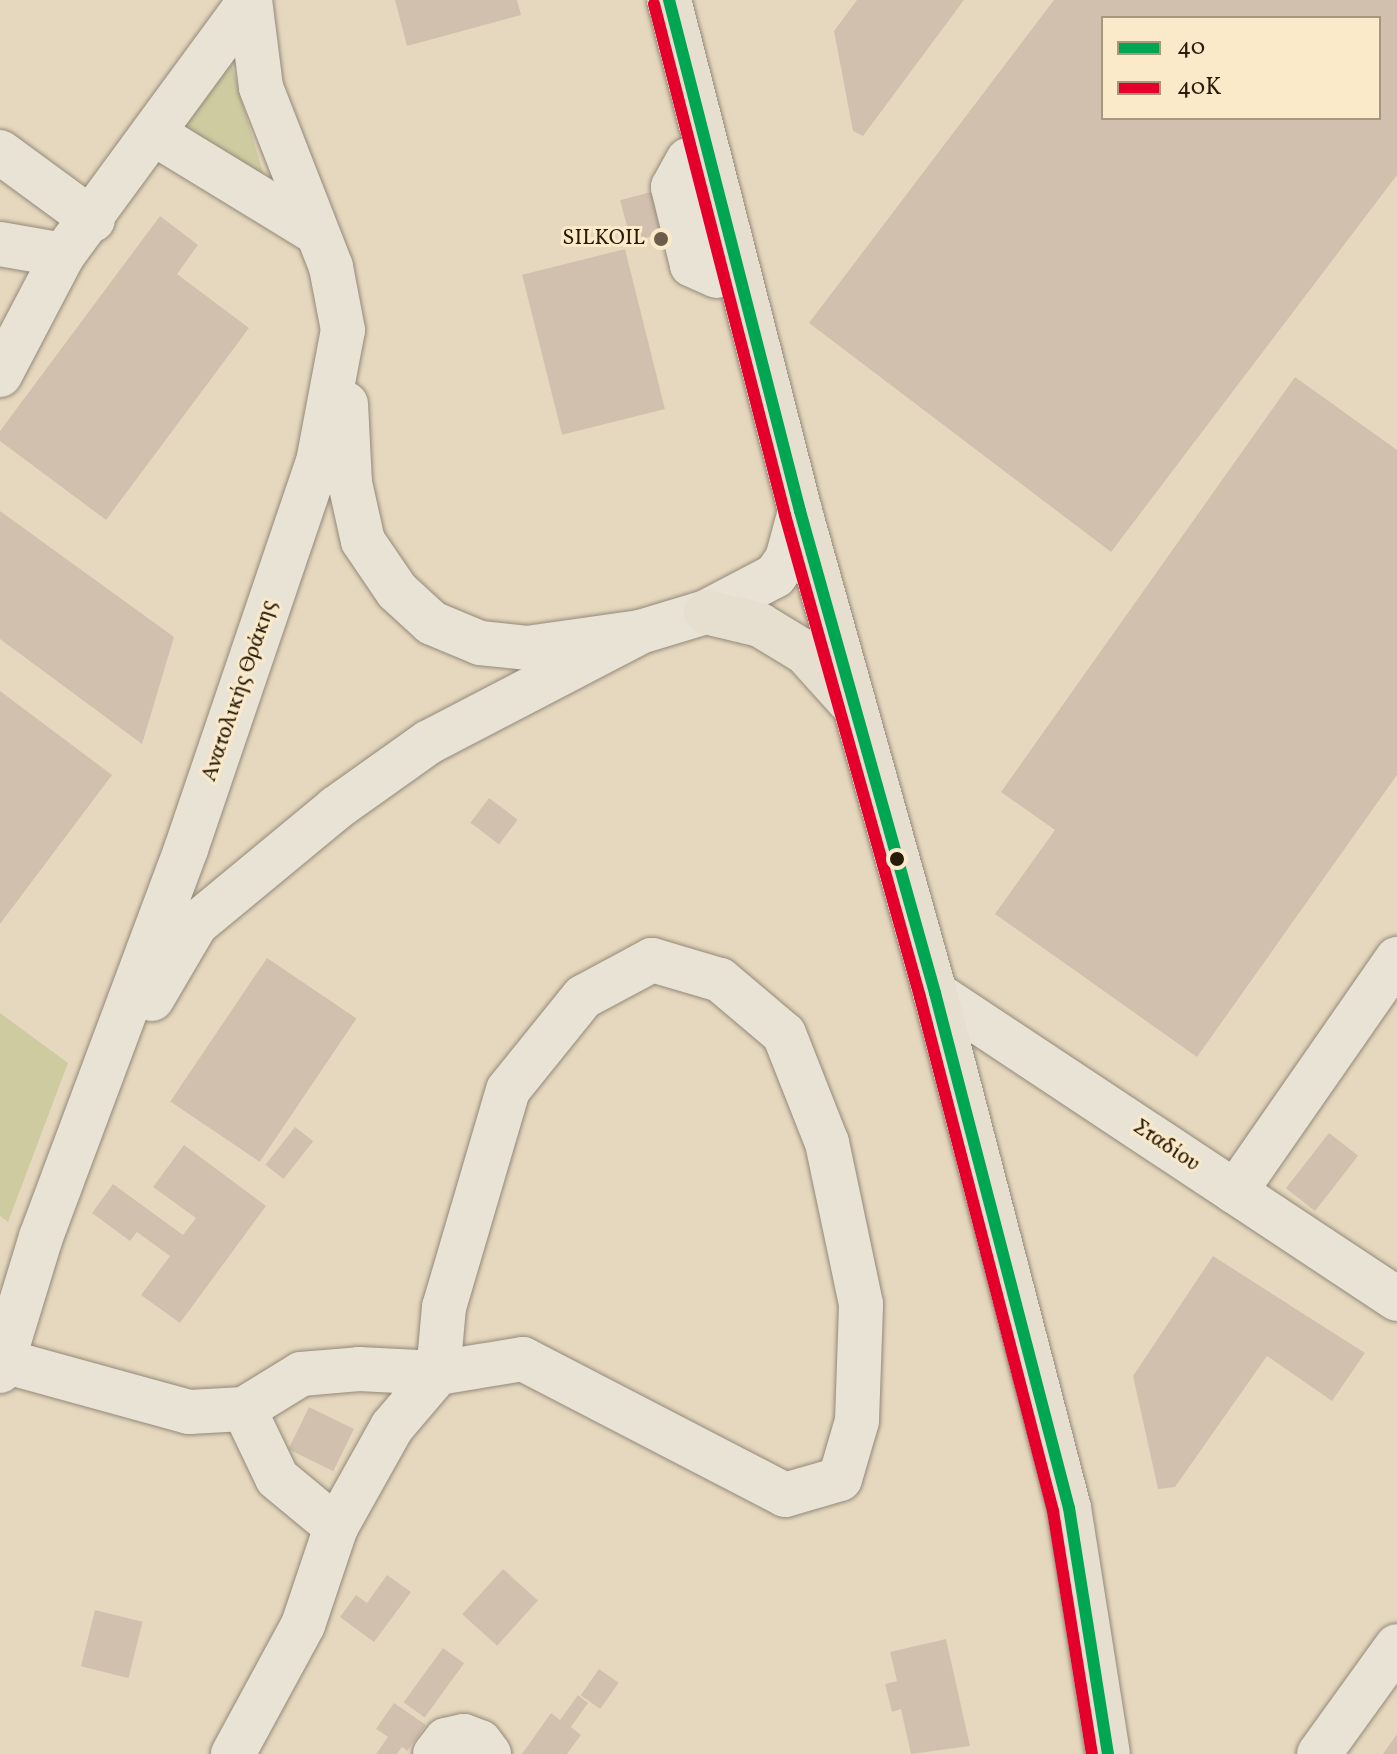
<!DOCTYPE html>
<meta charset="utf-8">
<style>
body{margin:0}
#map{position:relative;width:1397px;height:1754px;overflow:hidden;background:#e6d8be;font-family:Vollkorn,serif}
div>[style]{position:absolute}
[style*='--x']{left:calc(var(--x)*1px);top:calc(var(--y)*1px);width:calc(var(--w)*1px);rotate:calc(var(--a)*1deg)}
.green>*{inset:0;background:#cfcba1}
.building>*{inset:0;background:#d2c0af;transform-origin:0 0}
.roads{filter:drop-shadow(0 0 2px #938979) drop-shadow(0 0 2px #938979)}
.minor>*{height:44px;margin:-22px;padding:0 22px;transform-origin:22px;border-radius:22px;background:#e9e3d6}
.major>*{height:44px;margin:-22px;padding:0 22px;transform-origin:22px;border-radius:22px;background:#e6dece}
.bus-1>*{height:12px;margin:-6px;padding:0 6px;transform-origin:6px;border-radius:6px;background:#00a651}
.bus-2>*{height:12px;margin:-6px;padding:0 6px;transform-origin:6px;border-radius:6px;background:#e4002b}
.dots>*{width:22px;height:22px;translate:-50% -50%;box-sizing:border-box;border:4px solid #faeaca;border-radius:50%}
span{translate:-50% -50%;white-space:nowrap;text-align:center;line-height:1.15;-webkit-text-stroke:6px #faeaca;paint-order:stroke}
.poi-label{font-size:22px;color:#291b0a}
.right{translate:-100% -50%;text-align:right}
.street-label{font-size:22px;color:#291b0a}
.legend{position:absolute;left:1101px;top:16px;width:280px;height:104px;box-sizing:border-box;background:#faeaca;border:2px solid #a6977d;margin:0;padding:10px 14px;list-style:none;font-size:24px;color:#291b0a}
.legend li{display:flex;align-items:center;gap:16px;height:40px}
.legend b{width:40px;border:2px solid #a6977d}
</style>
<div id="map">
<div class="green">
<div style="clip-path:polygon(228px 53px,266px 183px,184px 126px)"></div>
<div style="clip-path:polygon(0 1013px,68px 1063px,8px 1222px,0 1216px)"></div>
</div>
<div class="building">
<div style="clip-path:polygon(395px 0,517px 0,521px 15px,407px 46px)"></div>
<div style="clip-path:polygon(857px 0,964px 0,863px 136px,853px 131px,834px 31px)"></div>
<div style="clip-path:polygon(evenodd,1054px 0,1397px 0,1397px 175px,1111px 552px,809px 323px,1054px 0,1103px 18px,1379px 18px,1379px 118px,1103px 118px,1103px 18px)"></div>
<div style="left:651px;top:192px;width:43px;height:32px;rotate:75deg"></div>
<div style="clip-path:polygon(160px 216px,198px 245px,177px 274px,249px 328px,106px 520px,0 441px,0 431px)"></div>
<div style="left:625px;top:249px;width:165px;height:106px;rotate:76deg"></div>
<div style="clip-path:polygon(1295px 377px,1397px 450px,1397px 775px,1197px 1057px,995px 914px,1055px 830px,1001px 792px)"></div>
<div style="clip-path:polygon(0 511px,174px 637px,142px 744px,0 639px)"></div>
<div style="clip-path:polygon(0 691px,112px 775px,0 924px)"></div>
<div style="left:489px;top:798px;width:36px;height:31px;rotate:37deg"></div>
<div style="left:267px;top:958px;width:108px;height:173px;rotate:34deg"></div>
<div style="left:295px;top:1127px;width:23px;height:48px;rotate:38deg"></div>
<div style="left:1329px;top:1133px;width:37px;height:70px;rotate:38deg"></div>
<div style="clip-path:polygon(184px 1145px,266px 1206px,180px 1323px,141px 1295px,170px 1256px,137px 1232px,130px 1241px,92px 1213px,113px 1184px,183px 1235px,196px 1218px,153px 1187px)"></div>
<div style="clip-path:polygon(1213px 1256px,1365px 1353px,1332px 1401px,1267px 1356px,1175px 1487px,1158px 1489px,1133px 1376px)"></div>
<div style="left:309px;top:1407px;width:50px;height:47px;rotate:26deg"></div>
<div style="left:503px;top:1569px;width:47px;height:61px;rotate:42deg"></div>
<div style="clip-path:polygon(387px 1575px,411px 1592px,374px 1642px,340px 1617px,356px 1595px,367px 1603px)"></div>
<div style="left:95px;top:1610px;width:49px;height:58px;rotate:14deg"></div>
<div style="clip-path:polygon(946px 1639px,970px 1746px,911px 1754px,901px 1709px,892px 1712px,885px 1684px,897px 1681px,890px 1652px)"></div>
<div style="left:443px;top:1648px;width:26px;height:67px;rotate:36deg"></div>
<div style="left:599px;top:1669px;width:24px;height:32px;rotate:35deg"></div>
<div style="clip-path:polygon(578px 1695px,588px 1703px,571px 1727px,581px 1735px,567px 1754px,522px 1754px,551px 1713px,560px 1720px)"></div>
<div style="clip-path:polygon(394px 1703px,426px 1725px,407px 1751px,402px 1747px,397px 1754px,376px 1754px,388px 1737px,376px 1729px)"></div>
<div style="clip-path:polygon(1397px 1734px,1397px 1754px,1383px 1754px)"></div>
</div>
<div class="roads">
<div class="minor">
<div style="--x:153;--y:133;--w:190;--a:31.4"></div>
<div style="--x:0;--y:152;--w:115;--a:36.2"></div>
<div style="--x:688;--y:160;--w:31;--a:119"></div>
<div style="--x:673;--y:187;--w:80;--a:76.3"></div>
<div style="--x:692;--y:265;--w:27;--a:24"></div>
<div style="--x:0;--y:244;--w:64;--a:9.9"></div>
<div style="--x:0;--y:375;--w:136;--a:-62.3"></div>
<div style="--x:63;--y:255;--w:316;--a:-53.7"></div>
<div style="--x:346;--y:404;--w:79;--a:87.1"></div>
<div style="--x:350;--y:483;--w:59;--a:77.4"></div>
<div style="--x:363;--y:541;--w:60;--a:55.8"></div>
<div style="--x:397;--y:591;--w:47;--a:42.4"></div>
<div style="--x:432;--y:623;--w:52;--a:22.6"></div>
<div style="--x:480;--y:643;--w:47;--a:6.1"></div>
<div style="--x:527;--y:648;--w:114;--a:-8.1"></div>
<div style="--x:640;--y:632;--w:69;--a:-16.9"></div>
<div style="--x:706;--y:612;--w:78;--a:-27.6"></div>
<div style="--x:775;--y:576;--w:21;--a:-55"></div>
<div style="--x:787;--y:559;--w:50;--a:-74.8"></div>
<div style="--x:935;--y:993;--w:554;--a:33.52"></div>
<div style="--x:152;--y:999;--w:87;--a:-59.6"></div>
<div style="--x:196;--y:924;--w:182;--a:-39.6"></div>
<div style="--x:336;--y:808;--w:114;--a:-35.4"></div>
<div style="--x:429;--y:742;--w:238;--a:-27.5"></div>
<div style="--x:1235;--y:1192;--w:284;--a:-55.2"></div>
<div style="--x:0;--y:1360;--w:196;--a:15.4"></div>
<div style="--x:189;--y:1412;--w:55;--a:-3.1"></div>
<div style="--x:244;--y:1409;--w:67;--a:-31.6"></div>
<div style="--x:301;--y:1374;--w:58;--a:-4.9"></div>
<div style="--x:359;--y:1369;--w:79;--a:2.9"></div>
<div style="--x:438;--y:1373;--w:86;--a:-9.4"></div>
<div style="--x:523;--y:1359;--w:295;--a:27.4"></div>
<div style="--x:785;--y:1495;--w:57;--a:-16.2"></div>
<div style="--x:840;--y:1479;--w:60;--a:-73.7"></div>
<div style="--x:857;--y:1421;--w:117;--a:-88"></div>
<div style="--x:861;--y:1304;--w:165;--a:-101.9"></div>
<div style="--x:827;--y:1143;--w:117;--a:-111.5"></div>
<div style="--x:784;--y:1034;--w:84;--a:-139.8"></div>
<div style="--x:720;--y:980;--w:71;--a:-163.6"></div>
<div style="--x:652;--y:960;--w:78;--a:151.8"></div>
<div style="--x:583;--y:997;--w:119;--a:128.9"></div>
<div style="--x:508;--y:1090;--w:226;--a:106.4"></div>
<div style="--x:444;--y:1307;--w:66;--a:95.2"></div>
<div style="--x:438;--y:1373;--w:71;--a:130.4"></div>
<div style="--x:392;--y:1427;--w:115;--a:119.2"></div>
<div style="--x:336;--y:1527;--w:103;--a:108.6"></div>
<div style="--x:303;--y:1625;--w:147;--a:118.5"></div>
<div style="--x:0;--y:1371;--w:140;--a:-73"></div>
<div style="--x:41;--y:1237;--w:414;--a:-69.5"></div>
<div style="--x:186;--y:849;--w:409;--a:-71.2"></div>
<div style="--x:318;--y:462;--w:134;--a:-79.3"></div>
<div style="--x:343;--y:330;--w:64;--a:-100.8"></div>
<div style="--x:331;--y:267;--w:193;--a:-111.3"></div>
<div style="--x:261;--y:87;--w:88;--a:-97.2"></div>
<div style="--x:244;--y:1409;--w:76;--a:64.4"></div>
<div style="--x:277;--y:1478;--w:77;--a:39.7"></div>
<div style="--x:435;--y:1754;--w:18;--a:-52"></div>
<div style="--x:446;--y:1740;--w:18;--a:-13"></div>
<div style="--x:464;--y:1736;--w:17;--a:21"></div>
<div style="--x:480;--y:1742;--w:15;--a:53"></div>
<div style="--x:1319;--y:1754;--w:133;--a:-54.2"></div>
</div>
<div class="major">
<div style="--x:669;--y:0;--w:528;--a:75.62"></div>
<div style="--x:800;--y:511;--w:501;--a:74.35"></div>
<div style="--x:935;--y:993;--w:532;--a:75.42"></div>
<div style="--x:1069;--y:1508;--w:249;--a:81"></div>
<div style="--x:706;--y:612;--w:56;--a:13.5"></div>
<div style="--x:760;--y:625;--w:54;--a:31.3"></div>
<div style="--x:806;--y:653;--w:64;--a:48.1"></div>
</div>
</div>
<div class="bus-1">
<div style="--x:669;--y:0;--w:528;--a:75.62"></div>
<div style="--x:800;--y:511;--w:501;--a:74.35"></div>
<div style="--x:935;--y:993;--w:532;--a:75.42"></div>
<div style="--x:1069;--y:1508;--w:249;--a:81"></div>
</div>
<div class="bus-2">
<div style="--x:654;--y:4;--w:528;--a:75.62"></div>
<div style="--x:785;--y:515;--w:501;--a:74.35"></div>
<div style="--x:920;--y:997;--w:531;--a:75.49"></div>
<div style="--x:1053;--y:1511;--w:246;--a:80.9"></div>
</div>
<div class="dots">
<div style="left:661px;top:239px;background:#6b5d49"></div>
<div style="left:897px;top:859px;background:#291b0a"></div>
</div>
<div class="poi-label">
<span class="right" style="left:645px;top:239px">SILKOIL</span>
</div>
<div class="street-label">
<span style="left:240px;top:691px;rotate:-71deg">Ανατολικής Θράκης</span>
<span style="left:1166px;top:1146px;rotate:34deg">Σταδίου</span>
</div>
<ul class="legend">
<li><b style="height:10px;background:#00a651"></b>40</li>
<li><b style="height:10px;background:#e4002b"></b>40Κ</li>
</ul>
</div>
